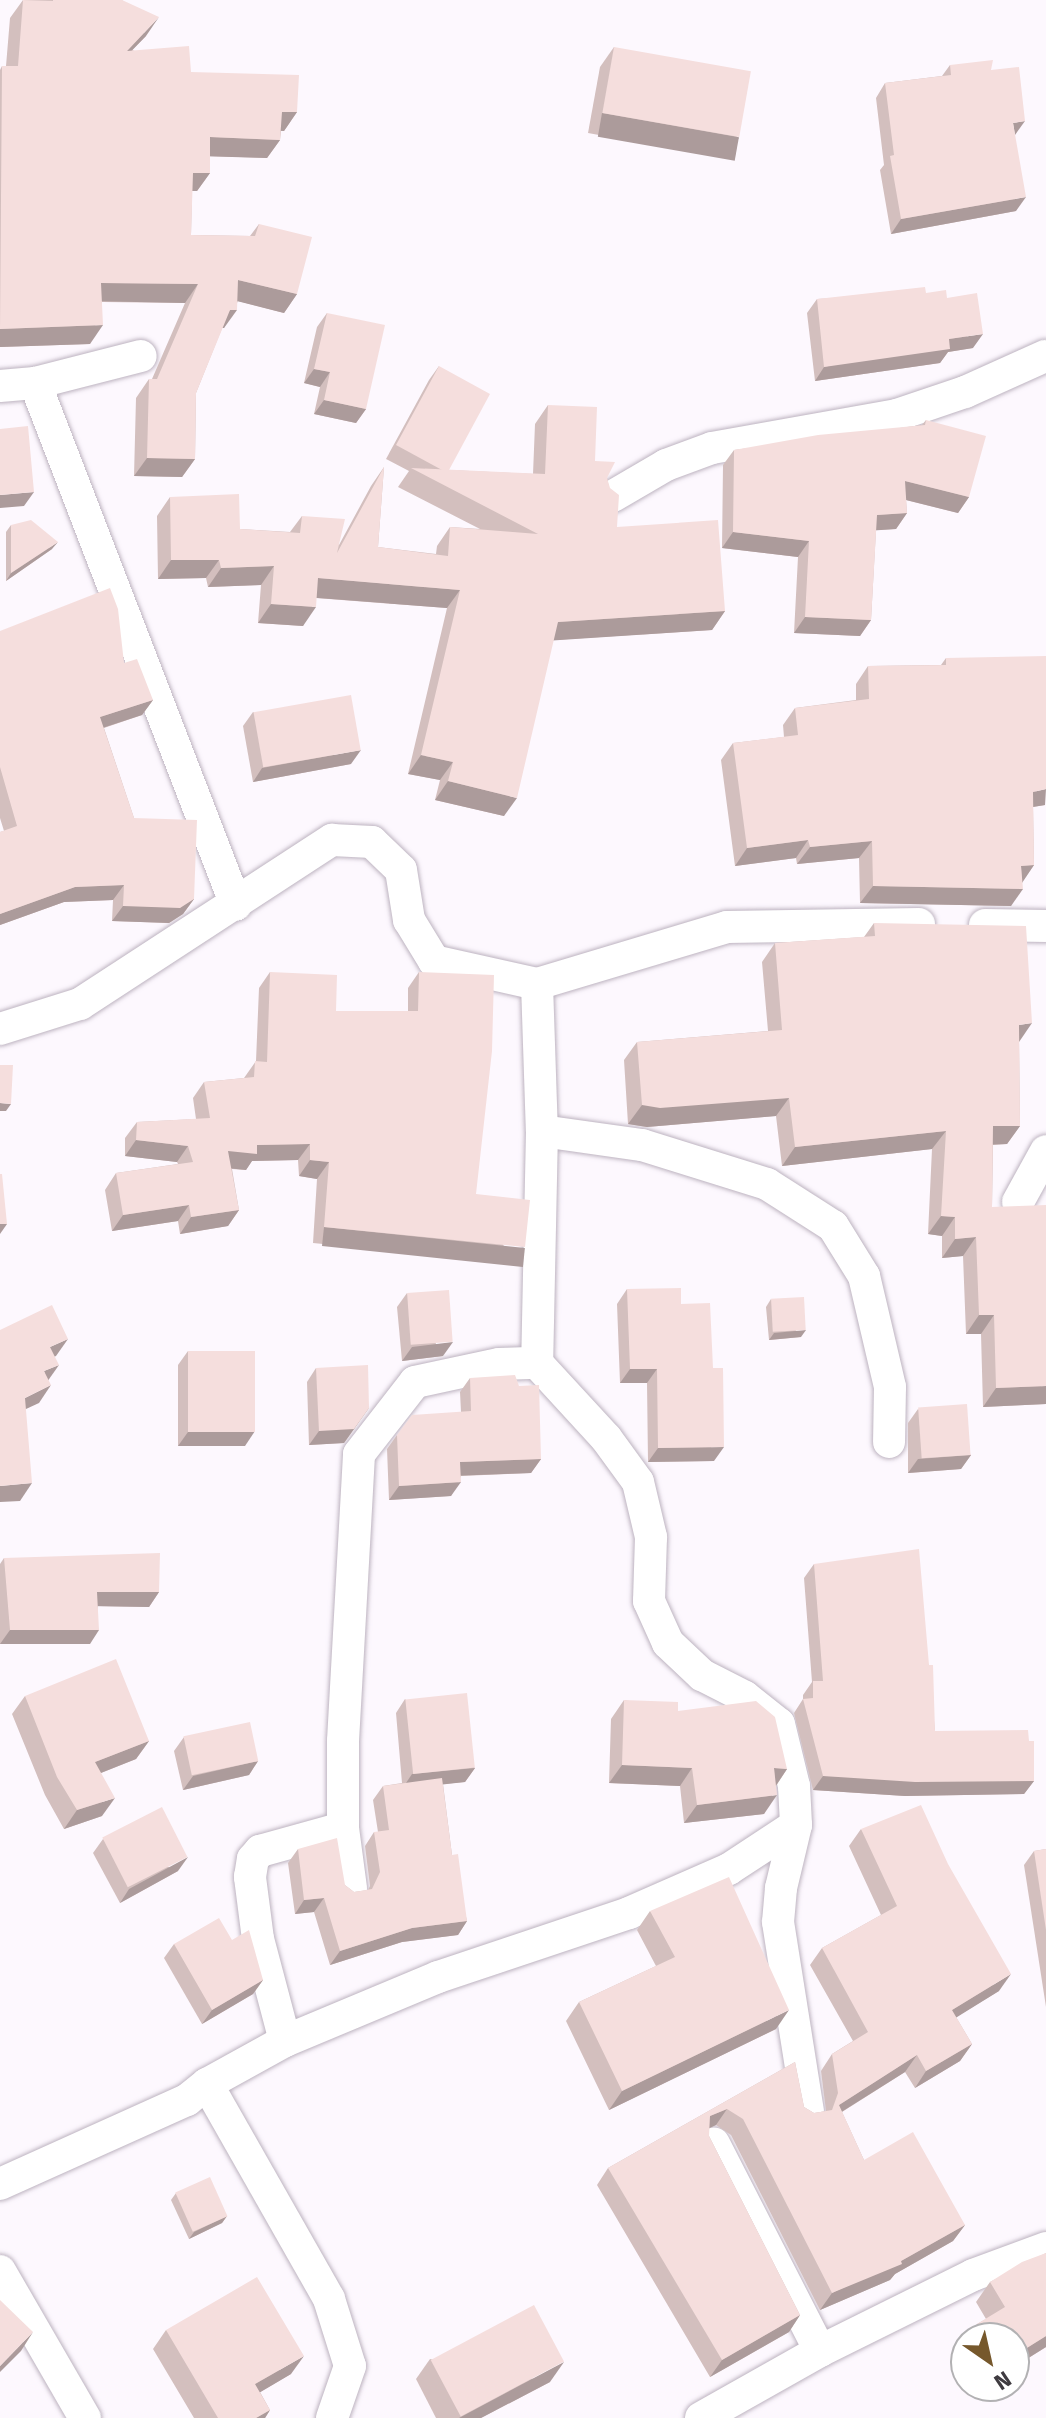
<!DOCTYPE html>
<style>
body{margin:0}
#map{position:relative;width:1046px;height:2418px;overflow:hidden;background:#fdf8fe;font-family:"Fira Sans",sans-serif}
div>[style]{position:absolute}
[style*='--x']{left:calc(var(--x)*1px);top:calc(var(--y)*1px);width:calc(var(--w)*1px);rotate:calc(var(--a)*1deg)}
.roads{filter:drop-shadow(0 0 2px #bdb3c0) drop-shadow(0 0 2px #bdb3c0)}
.street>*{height:32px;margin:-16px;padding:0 16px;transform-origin:16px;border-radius:16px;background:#fff}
.wall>*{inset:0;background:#d3bfbe}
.shaded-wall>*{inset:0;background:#ac9b9b;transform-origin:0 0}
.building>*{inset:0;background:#f5dedd;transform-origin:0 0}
span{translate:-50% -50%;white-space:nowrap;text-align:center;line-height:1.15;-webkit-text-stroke:7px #fff;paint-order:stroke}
.north{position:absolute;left:950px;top:2322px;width:80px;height:80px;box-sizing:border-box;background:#fff;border:2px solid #b2b1b3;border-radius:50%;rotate:146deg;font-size:22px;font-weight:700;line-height:32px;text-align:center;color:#3f3b40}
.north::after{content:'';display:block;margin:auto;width:28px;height:36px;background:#76582c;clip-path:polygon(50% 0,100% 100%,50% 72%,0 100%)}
</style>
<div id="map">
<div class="roads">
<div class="street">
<div style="--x:35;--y:383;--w:559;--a:68.94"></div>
<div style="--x:0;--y:386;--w:35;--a:-5"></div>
<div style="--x:35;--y:383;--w:109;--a:-14.3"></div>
<div style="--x:613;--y:496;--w:61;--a:-30.3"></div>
<div style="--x:666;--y:465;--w:49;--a:-20.3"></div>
<div style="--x:712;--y:448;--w:188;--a:-10.1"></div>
<div style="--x:897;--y:415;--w:72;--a:-18.7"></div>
<div style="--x:965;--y:392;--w:88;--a:-24.2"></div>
<div style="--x:985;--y:925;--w:61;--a:0.9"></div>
<div style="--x:537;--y:984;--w:147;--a:88.1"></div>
<div style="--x:542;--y:1131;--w:232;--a:91.2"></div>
<div style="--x:537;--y:1363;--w:102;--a:47.4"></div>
<div style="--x:606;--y:1438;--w:54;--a:54"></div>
<div style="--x:638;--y:1482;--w:57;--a:76.7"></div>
<div style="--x:651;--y:1537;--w:64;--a:91.8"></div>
<div style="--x:649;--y:1601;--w:46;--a:65.7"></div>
<div style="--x:668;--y:1643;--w:47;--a:43.3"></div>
<div style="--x:702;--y:1675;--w:48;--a:27.1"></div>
<div style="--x:745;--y:1697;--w:43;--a:38.5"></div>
<div style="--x:779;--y:1724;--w:64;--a:76.4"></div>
<div style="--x:794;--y:1786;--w:39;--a:87"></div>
<div style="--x:796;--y:1825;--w:65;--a:103.4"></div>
<div style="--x:781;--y:1888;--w:34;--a:95"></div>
<div style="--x:778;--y:1922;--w:192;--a:81"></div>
<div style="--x:0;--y:1029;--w:84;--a:-17.4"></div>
<div style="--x:80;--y:1004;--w:301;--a:-33.1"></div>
<div style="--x:332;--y:840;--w:40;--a:2.9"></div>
<div style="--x:372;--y:842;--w:40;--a:44"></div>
<div style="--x:401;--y:870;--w:51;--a:80.9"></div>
<div style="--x:409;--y:920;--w:48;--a:58.6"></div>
<div style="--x:434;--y:961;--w:106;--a:12.6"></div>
<div style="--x:537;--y:984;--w:198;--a:-16.7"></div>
<div style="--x:727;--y:927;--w:192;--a:-0.9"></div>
<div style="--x:542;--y:1131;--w:101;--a:8"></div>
<div style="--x:642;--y:1145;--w:131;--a:17.3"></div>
<div style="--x:767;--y:1184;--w:78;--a:32.5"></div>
<div style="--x:833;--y:1226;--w:59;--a:58.2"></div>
<div style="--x:864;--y:1276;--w:114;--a:76.8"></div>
<div style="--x:890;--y:1387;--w:55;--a:91"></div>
<div style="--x:1018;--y:1202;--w:58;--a:-61.2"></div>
<div style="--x:351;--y:1888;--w:61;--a:-97.6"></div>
<div style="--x:343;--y:1828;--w:87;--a:-90"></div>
<div style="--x:343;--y:1741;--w:287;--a:-86.8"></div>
<div style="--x:359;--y:1454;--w:91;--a:-52.1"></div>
<div style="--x:415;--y:1382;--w:86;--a:-12.1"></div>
<div style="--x:499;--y:1364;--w:38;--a:-2"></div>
<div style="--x:285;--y:2041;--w:106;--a:-104.8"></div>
<div style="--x:258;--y:1939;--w:63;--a:-97.4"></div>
<div style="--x:250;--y:1877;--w:18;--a:-81"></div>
<div style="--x:253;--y:1859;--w:11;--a:-49"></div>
<div style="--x:260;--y:1851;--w:86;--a:-15.5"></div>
<div style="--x:207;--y:2084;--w:247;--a:60.4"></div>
<div style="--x:329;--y:2299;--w:70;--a:72.6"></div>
<div style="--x:350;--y:2366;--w:55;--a:109.1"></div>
<div style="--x:0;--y:2184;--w:205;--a:-24.2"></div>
<div style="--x:187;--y:2100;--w:26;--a:-39"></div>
<div style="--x:207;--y:2084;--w:89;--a:-28.9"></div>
<div style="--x:285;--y:2041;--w:166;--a:-22.7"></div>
<div style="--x:438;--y:1977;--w:201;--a:-18.5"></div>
<div style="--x:629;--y:1913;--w:109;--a:-23.7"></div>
<div style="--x:729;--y:1869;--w:80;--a:-33.3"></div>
<div style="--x:0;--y:2271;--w:170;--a:60"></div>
<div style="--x:820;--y:2351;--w:171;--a:-26.4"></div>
<div style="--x:973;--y:2275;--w:78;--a:-20.3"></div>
<div style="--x:701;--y:2418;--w:137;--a:-29.4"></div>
<div style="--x:820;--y:2351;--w:233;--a:-117.1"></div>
</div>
</div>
<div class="wall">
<div style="clip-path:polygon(23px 0,122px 0,146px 36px,132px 50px,297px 112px,284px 131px,281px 131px,280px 140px,267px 158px,210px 156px,210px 173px,197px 191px,192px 191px,191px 235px,250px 236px,259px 224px,297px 294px,284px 313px,238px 301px,224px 328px,222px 328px,196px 393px,195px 459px,182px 477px,134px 476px,136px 398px,149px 379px,152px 379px,185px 303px,102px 302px,90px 344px,0 347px,0 70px,2px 66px,6px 66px,10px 18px)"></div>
<div style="clip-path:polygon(614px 47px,739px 138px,725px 158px,588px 133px,600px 67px)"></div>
<div style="clip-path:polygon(950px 65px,991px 70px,1016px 211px,891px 234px,880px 170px,884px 165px,876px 98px,885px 83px,942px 76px)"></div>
<div style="clip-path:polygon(926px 293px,947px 298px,973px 348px,948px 352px,940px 363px,815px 381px,807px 313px,817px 299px)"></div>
<div style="clip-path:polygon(327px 313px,366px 409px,356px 423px,314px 414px,320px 387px,304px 383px,317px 327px)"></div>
<div style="clip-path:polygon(439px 366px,449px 470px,533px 474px,535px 424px,548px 405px,595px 461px,607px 478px,617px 527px,725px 611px,712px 630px,553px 640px,504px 816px,435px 800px,440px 780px,408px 774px,447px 608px,316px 598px,303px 626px,258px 623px,261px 585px,208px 587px,206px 578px,158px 579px,157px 516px,170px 497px,240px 529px,290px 532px,302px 516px,339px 545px,371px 486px,384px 467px,378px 547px,436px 554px,437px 546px,450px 527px,480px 529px,398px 487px,409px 471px,386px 459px,429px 380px)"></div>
<div style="clip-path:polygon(926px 420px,969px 497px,958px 513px,906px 500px,907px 513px,896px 529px,876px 530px,871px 620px,860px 636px,794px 633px,798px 557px,722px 548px,723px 465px,734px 450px,922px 425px)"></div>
<div style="clip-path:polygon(11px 525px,52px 549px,6px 581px,6px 532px)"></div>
<div style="clip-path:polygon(0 631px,124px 663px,153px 700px,142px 715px,104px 728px,134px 818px,194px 899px,183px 914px,169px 923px,112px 921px,113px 900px,64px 902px,0 925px,0 832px,4px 831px,0 818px)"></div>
<div style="clip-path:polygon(946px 658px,1045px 805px,1033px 807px,1034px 865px,1022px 882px,1011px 906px,860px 903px,859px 858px,797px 864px,796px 858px,735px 866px,721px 760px,733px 743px,784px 737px,783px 725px,795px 708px,856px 700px,856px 684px,868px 666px,941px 665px)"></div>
<div style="clip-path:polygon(253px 712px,351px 764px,253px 782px,243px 726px)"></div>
<div style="clip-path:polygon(874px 923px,1019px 1041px,1020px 1126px,1007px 1144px,993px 1145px,992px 1207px,1046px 1404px,983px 1407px,981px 1334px,966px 1334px,963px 1256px,942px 1258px,942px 1236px,928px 1234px,932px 1149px,782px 1166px,776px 1116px,647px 1127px,628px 1124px,624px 1060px,637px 1042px,768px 1031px,762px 962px,775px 943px,864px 937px)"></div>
<div style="clip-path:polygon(270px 972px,336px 1011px,408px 1011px,408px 988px,419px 972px,476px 1194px,513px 1263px,313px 1243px,317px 1179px,299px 1176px,298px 1160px,252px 1161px,246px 1170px,232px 1169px,239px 1210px,228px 1226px,180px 1234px,178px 1221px,112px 1231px,105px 1190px,116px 1173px,178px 1164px,177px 1162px,125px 1156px,125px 1138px,137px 1122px,196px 1119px,193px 1098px,204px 1082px,244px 1078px,256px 1061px,259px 988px)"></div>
<div style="clip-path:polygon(627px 1289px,681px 1304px,714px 1461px,648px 1462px,647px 1383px,620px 1383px,617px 1304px)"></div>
<div style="clip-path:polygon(407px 1293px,443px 1356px,402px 1361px,397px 1307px)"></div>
<div style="clip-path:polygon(771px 1299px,801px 1337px,769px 1340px,766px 1307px)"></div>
<div style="clip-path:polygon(188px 1351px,245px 1446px,178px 1446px,178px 1365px)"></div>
<div style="clip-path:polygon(316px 1368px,359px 1422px,344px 1443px,309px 1445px,307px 1382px)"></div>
<div style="clip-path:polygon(470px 1378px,541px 1459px,531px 1473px,461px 1476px,451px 1496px,389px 1500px,387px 1449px,397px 1435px,461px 1412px,460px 1392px)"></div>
<div style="clip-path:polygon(918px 1409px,971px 1455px,961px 1469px,908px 1473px,908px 1423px)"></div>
<div style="clip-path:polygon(4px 1558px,159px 1592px,149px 1607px,98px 1606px,90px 1644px,0 1644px,0 1564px)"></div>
<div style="clip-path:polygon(814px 1564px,929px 1665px,935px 1731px,1029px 1741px,1034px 1781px,1024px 1794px,905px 1796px,813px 1790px,794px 1713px,803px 1699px,803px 1695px,812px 1682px,804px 1578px)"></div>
<div style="clip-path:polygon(25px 1696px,149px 1741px,136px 1759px,101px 1773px,102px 1816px,64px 1829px,45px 1795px,12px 1714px)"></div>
<div style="clip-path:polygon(405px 1699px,475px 1768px,465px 1782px,443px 1784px,452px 1855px,467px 1921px,458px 1935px,402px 1942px,330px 1965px,314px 1912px,295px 1914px,288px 1863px,298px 1849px,354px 1892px,368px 1890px,370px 1886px,365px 1846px,374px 1832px,378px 1832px,373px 1800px,383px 1786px,402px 1783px,396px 1713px)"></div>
<div style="clip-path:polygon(624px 1700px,678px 1711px,787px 1769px,776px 1786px,764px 1814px,684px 1823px,680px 1786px,609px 1783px,611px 1719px)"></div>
<div style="clip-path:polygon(184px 1737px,258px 1761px,249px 1775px,183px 1790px,174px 1751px)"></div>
<div style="clip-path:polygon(861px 1829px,999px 1991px,956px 2017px,972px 2044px,960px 2061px,915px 2088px,905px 2072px,842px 2112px,864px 2160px,965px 2225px,953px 2241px,895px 2274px,890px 2280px,820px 2310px,731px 2135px,716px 2125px,709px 2128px,709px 2136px,800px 2315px,789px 2332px,710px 2377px,597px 2185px,608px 2168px,795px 2062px,804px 2107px,814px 2113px,826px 2111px,821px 2071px,832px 2054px,853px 2041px,810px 1965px,822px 1948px,881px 1915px,849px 1846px)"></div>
<div style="clip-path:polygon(103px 1839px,178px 1871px,120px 1903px,93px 1853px)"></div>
<div style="clip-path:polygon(1046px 1849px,1046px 2007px,1024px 1865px,1034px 1851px)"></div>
<div style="clip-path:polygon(650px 1911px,776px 2029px,609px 2110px,566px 2021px,579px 2002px,656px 1966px,637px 1930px)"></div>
<div style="clip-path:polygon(232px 1940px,263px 1980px,253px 1994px,202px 2024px,164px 1958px,174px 1944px)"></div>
<div style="clip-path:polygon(176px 2193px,227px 2216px,222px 2223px,189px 2239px,171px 2200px)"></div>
<div style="clip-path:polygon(1046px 2253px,1046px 2347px,1014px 2367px,1014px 2338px,968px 2338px,977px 2324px,986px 2319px,976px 2302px,990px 2282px)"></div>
<div style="clip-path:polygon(166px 2330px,291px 2374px,260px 2392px,270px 2410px,265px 2418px,194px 2418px,153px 2349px)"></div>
<div style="clip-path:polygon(430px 2359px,550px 2382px,481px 2418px,436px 2418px,416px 2379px)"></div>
</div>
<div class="shaded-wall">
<div style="clip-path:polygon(159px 17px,146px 36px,114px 69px,127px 51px)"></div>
<div style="clip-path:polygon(282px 112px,297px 112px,284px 131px,269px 130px)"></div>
<div style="left:602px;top:113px;width:139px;height:24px;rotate:10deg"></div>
<div style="clip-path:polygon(1025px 121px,1015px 135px,1013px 123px)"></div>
<div style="clip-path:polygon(210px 137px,280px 140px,267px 158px,197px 156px)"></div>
<div style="clip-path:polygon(193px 173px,210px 173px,197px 191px,180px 191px)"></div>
<div style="clip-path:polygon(1026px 197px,1016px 211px,891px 234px,901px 219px)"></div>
<div style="clip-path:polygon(238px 280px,297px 294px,284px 313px,225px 298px)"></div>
<div style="clip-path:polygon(101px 283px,198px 284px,185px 303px,88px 301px)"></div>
<div style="clip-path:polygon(230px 310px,237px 310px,224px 328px,217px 328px)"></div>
<div style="clip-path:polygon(103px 325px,90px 344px,0 347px,0 329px)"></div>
<div style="clip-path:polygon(983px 334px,973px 348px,948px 352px,940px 363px,815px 381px,824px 367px,949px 339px)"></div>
<div style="clip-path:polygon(314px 369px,330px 372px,320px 387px,304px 383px)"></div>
<div style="clip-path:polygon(324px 400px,366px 409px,356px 423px,314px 414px)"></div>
<div style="clip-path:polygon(147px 458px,195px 459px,182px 477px,134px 476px)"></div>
<div style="clip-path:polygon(905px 481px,969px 497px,958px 513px,894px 497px)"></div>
<div style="clip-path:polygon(34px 492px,24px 506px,0 508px,0 495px)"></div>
<div style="clip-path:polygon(907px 513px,896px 529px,866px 531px,877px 515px)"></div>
<div style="clip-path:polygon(733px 532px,809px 541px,798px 557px,722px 548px)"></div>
<div style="clip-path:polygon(58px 542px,52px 549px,6px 581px,11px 573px)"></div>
<div style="clip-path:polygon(171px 560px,219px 560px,206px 578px,158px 579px)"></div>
<div style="clip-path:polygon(274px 566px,261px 585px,208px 587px,221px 568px)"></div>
<div style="clip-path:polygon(318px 578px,460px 590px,447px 608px,305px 597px)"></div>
<div style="clip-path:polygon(271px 604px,316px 607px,303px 626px,258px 623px)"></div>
<div style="clip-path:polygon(725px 611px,712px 630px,545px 641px,558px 622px)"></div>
<div style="clip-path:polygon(805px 617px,871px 620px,860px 636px,794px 633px)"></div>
<div style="clip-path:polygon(153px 700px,142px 715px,90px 732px,100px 717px)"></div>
<div style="clip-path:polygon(361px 750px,351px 764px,253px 782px,262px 768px)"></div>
<div style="clip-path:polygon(421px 755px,453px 762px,440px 780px,408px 774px)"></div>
<div style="clip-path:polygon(448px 781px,517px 798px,504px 816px,435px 800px)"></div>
<div style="clip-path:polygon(1046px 789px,1045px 805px,1020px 809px,1033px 792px)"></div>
<div style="clip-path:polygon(808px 840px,796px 858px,735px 866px,747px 848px)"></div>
<div style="clip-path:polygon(872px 841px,859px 858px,797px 864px,810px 847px)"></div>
<div style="clip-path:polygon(1034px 865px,1022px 883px,1021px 866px)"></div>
<div style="clip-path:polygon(124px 885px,113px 900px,64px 902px,0 925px,0 914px,75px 887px)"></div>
<div style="clip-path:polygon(873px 886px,1023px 889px,1011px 906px,860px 903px)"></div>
<div style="clip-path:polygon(194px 899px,183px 914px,169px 923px,112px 921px,123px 906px)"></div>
<div style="clip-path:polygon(1032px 1023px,1019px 1042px,1019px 1025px)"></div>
<div style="clip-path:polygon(789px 1098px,776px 1116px,647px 1127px,628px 1124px,642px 1105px)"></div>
<div style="clip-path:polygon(0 1103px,11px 1104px,6px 1111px,0 1111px)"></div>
<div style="clip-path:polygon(993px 1126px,1020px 1126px,1007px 1144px,980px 1145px)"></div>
<div style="clip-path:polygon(946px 1131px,932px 1149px,782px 1166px,795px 1147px)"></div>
<div style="clip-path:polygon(136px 1140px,188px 1146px,177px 1162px,125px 1156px)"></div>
<div style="clip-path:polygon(310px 1144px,298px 1160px,252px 1161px,246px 1170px,217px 1167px,228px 1151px,257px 1145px)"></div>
<div style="clip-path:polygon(310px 1160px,329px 1162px,317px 1179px,299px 1176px)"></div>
<div style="clip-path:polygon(189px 1205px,178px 1221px,112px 1231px,123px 1215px)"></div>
<div style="clip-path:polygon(239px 1210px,228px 1226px,180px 1234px,191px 1217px)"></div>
<div style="clip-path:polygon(941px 1216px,955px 1217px,942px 1236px,928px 1234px)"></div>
<div style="clip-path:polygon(0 1224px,7px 1224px,0 1234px)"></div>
<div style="left:324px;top:1227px;width:202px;height:19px;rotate:6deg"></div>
<div style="clip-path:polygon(976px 1237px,963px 1256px,942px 1258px,955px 1239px)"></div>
<div style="clip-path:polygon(979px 1315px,994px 1315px,981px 1334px,966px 1334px)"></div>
<div style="clip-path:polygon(806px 1330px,801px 1337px,769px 1340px,774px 1333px)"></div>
<div style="clip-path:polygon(68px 1339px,56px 1356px,38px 1364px,50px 1347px)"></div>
<div style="clip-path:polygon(453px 1342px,443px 1356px,402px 1361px,412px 1347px)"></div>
<div style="clip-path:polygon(59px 1365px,47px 1382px,44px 1371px)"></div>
<div style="clip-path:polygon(630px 1369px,657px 1369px,647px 1383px,620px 1383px)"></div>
<div style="clip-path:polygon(51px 1385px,39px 1403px,13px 1415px,25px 1398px)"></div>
<div style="clip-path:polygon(1046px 1386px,1046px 1404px,983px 1407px,996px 1388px)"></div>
<div style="clip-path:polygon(369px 1408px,344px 1443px,309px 1445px,319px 1431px)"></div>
<div style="clip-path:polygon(255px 1431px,245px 1446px,178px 1446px,188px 1432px)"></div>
<div style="clip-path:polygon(724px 1447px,714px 1461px,648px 1462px,658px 1448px)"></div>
<div style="clip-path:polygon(971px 1455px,961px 1469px,908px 1473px,918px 1459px)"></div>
<div style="clip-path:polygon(541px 1459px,531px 1473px,450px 1476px,460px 1462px)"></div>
<div style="clip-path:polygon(461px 1482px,451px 1496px,389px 1500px,399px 1486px)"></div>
<div style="clip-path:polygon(32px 1483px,20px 1501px,0 1502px,0 1486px)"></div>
<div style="clip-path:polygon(97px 1592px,159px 1592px,149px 1607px,88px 1606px)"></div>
<div style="clip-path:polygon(10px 1630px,99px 1630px,90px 1644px,0 1644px)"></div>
<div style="clip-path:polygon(149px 1741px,136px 1759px,83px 1780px,95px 1762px)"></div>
<div style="clip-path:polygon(258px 1761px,249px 1775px,183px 1790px,193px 1776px)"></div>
<div style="clip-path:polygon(622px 1765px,692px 1768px,680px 1786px,609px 1783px)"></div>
<div style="clip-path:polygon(475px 1768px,465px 1782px,402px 1789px,412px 1774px)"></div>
<div style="clip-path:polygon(774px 1768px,787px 1769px,775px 1787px)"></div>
<div style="clip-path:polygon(823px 1776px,1034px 1781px,1024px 1794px,905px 1796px,813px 1790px)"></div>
<div style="clip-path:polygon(777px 1795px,764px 1814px,684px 1823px,697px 1805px)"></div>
<div style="clip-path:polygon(115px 1798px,102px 1816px,64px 1829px,77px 1810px)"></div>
<div style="clip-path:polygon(188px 1857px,178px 1871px,120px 1903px,129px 1889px)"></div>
<div style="clip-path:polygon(324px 1898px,314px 1912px,295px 1914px,304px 1900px)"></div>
<div style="clip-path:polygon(467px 1921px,458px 1935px,402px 1942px,330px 1965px,340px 1951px,412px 1928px)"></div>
<div style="clip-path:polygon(1011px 1974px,999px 1991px,941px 2027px,952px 2010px)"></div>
<div style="clip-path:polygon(263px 1980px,253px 1994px,202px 2024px,212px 2010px)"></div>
<div style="clip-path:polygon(789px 2010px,776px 2029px,609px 2110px,622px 2091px)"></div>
<div style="clip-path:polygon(972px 2044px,960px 2061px,915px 2088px,926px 2071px)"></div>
<div style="clip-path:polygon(917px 2055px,905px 2072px,827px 2121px,839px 2105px)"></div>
<div style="clip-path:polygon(727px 2109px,716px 2125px,699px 2133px,710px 2116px)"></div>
<div style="clip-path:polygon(227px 2216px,222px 2223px,189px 2239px,194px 2232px)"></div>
<div style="clip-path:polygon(965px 2225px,953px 2241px,895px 2274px,890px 2280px,820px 2310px,832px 2293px,901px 2261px)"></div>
<div style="clip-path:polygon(800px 2315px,789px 2332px,710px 2377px,722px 2360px)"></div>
<div style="clip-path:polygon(33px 2332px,21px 2351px,0 2372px,0 2366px)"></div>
<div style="clip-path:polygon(1046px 2336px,1046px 2347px,1014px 2367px,1014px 2356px)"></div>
<div style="clip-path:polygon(304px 2356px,291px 2374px,242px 2403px,255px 2384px)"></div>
<div style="clip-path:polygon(564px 2362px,550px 2382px,481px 2418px,459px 2418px)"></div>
<div style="clip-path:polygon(270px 2410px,265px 2418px,256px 2418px)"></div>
</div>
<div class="building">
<div style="clip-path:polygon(23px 0,53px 1px,53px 0,122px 0,159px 17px,127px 51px,189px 46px,191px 72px,299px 75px,297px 112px,282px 112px,280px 140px,210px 137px,210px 173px,193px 173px,191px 235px,255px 236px,259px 224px,312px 237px,297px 294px,238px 280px,237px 310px,230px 310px,196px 393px,195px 459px,147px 458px,149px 379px,157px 379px,198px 284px,101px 283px,103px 325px,0 329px,2px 66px,18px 66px)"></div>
<div style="left:614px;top:47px;width:139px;height:67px;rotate:10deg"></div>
<div style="clip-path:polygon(993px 60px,991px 70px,1019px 67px,1025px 121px,1013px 123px,1026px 197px,901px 219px,890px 156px,894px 155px,885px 83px,951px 75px,950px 65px)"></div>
<div style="clip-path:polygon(925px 287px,926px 293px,946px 290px,947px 298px,977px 293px,983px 334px,949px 339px,950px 349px,824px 367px,817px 299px)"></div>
<div style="clip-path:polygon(327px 313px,385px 325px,366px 409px,324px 400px,330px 372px,314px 369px)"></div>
<div style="clip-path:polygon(439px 366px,490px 394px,449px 470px,442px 470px,396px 445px)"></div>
<div style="clip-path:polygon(548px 405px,597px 407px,595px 461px,615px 462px,607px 478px,610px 488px,619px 495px,617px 527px,718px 520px,725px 611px,558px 622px,517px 798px,448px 781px,453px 762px,421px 755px,460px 590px,318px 578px,316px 607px,271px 604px,274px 566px,221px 568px,219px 560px,171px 560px,170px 497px,239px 494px,240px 529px,300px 533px,302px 516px,345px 519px,337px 553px,384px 467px,378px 547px,448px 556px,450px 527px,538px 534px,411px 468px,545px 474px)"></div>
<div style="clip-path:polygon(926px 420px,986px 436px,969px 497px,905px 481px,907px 513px,877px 515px,871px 620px,805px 617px,809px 541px,733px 532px,734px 450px,818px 435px,925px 425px)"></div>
<div style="clip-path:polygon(28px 426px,34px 492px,0 495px,0 429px)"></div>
<div style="clip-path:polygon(31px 520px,58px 542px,11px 573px,11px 525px)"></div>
<div style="clip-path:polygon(110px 588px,118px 609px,124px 663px,137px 659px,153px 700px,100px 717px,134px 818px,197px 820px,194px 899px,180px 908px,123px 906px,124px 885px,75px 887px,0 914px,0 832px,17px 826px,0 767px,0 631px)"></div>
<div style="clip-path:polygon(1046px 656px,1046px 789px,1033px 792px,1034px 865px,1021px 866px,1023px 889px,873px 886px,872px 841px,810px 847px,808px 840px,747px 848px,733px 743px,798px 735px,795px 708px,869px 699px,868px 666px,946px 665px,946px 658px)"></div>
<div style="left:351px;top:695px;width:56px;height:99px;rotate:80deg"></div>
<div style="clip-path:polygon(874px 923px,1026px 926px,1032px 1023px,1019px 1025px,1020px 1126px,993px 1126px,992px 1207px,1046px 1205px,1046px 1386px,996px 1388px,994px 1315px,979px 1315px,976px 1237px,955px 1239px,955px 1217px,941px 1216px,946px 1131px,795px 1147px,789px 1098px,660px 1108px,642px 1105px,637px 1042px,782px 1030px,775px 943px,875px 936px)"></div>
<div style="clip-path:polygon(270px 972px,337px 975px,336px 1011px,418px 1011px,419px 972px,494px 975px,492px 1051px,476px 1194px,530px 1200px,525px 1247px,324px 1227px,329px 1162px,310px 1160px,310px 1144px,257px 1145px,257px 1154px,228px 1151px,239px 1210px,191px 1217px,189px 1205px,123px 1215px,116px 1173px,193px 1162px,188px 1146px,136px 1140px,137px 1122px,210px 1118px,204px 1082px,254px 1077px,255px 1061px,267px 1062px)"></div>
<div style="clip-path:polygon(0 1065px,13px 1065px,11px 1104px,0 1103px)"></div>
<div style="clip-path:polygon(0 1174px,2px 1174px,7px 1224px,0 1224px)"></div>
<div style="clip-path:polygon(681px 1288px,681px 1304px,710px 1303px,713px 1368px,723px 1368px,724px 1447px,658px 1448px,657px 1369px,630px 1369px,627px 1289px)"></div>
<div style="left:449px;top:1290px;width:52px;height:42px;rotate:86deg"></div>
<div style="left:804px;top:1297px;width:33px;height:33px;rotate:87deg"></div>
<div style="clip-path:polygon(52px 1305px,68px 1339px,50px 1347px,59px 1365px,44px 1371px,51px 1385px,25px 1398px,32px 1483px,0 1486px,0 1330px)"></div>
<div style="left:188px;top:1351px;width:67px;height:81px"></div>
<div style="clip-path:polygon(368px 1365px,369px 1408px,354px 1429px,319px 1431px,316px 1368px)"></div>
<div style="clip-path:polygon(515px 1375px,519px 1386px,539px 1385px,541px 1459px,460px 1462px,461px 1482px,399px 1486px,397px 1435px,412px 1415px,471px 1411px,470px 1378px)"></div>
<div style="left:967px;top:1404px;width:51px;height:49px;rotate:86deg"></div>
<div style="clip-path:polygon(919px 1549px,929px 1665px,933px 1665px,935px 1731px,1028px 1730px,1029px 1741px,1034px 1741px,1034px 1781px,915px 1782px,823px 1776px,803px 1699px,813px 1698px,813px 1681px,823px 1681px,814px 1564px)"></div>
<div style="clip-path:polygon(160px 1553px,159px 1592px,97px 1592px,99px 1630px,10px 1630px,4px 1558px)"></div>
<div style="clip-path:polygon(116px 1659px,149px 1741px,95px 1762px,115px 1798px,77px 1810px,57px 1777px,25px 1696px)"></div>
<div style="left:467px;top:1693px;width:75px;height:62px;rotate:84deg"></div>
<div style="clip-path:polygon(624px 1700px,678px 1702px,678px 1711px,756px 1701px,775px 1717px,787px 1769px,774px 1768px,777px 1795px,697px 1805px,692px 1768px,622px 1765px)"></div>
<div style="left:250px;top:1722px;width:40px;height:68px;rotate:78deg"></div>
<div style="clip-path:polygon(442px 1778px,452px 1855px,458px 1854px,467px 1921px,412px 1928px,340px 1951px,324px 1898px,304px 1900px,298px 1849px,337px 1838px,345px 1885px,354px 1892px,372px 1889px,380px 1872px,374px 1832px,389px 1830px,383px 1786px)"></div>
<div style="clip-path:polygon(921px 1805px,948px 1864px,1011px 1974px,952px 2010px,972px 2044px,926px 2071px,917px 2055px,839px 2105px,864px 2160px,913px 2132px,965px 2225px,901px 2261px,902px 2264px,832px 2293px,743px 2119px,727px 2109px,710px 2116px,709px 2136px,800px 2315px,722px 2360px,608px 2168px,795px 2062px,804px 2107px,814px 2113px,832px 2110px,838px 2093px,832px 2054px,868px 2032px,822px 1948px,897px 1906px,861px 1829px)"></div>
<div style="left:162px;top:1807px;width:56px;height:67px;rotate:63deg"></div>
<div style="clip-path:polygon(1046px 1849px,1046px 1930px,1034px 1851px)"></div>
<div style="clip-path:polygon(729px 1877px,789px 2010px,622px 2091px,579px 2002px,675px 1957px,650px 1911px)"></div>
<div style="clip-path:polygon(219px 1918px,232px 1940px,249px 1930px,263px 1980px,212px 2010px,174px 1944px)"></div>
<div style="left:210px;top:2177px;width:43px;height:38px;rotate:66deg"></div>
<div style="clip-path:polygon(1046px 2253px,1046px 2336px,1014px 2356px,1014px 2338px,986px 2338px,977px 2324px,1005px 2307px,990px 2282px,1022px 2262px)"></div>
<div style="clip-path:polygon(257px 2277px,304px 2356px,255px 2384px,270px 2410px,256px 2418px,218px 2418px,166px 2330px)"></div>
<div style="clip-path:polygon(0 2300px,33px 2332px,0 2366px)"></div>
<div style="left:534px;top:2305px;width:64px;height:117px;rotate:62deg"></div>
</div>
<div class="north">N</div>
</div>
